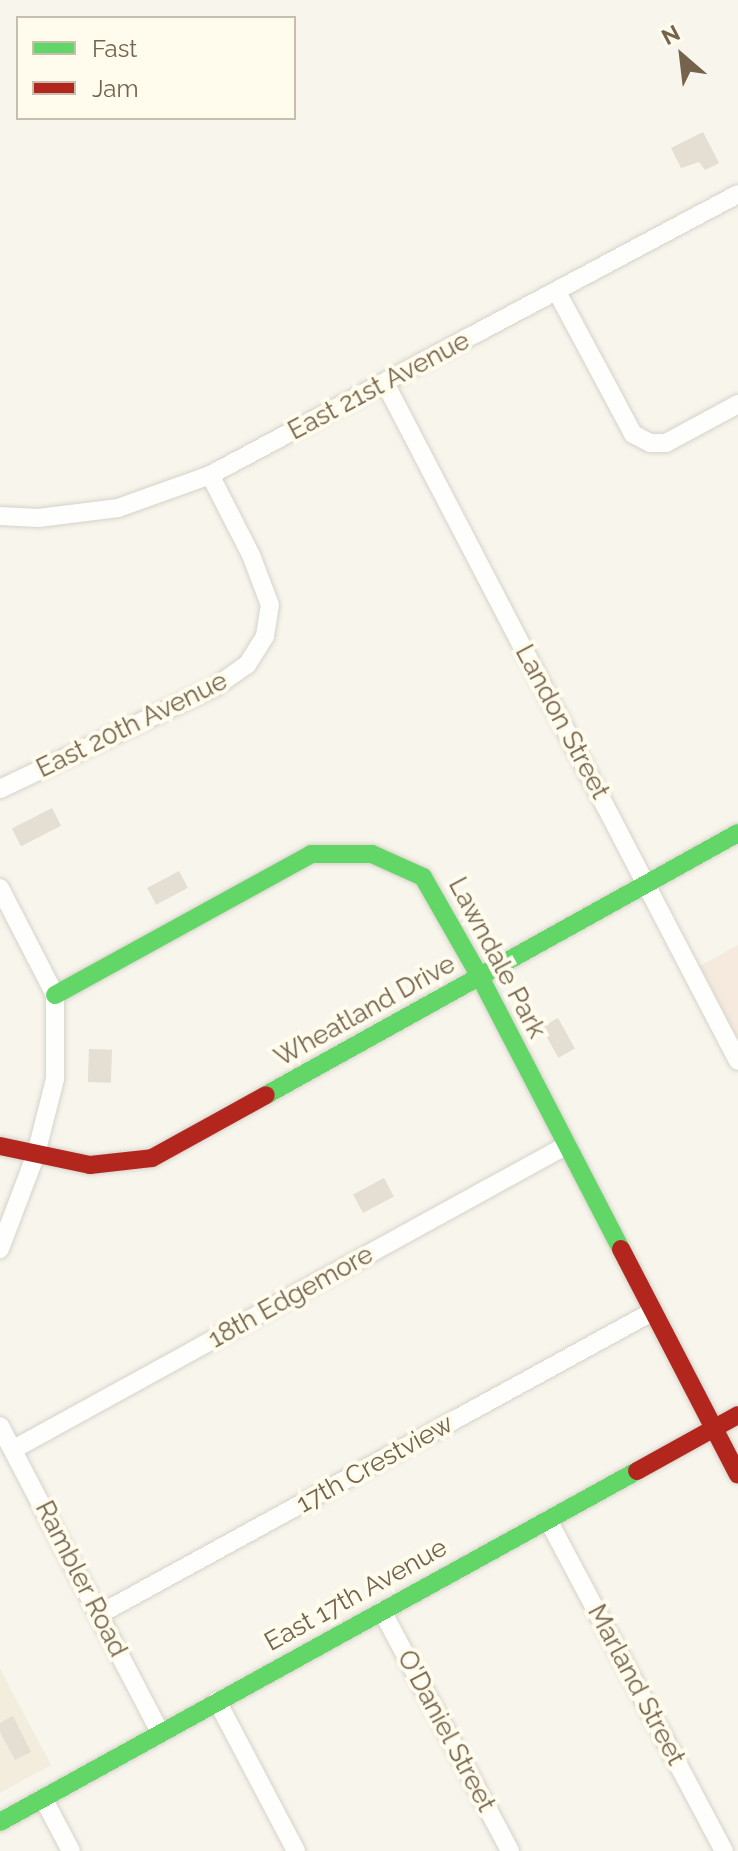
<!DOCTYPE html>
<style>
body{margin:0}
#map{position:relative;width:738px;height:1851px;overflow:hidden;background:#f7f5ec;font-family:Raleway,sans-serif}
div>[style]{position:absolute}
[style*='--x']{left:calc(var(--x)*1px);top:calc(var(--y)*1px);width:calc(var(--w)*1px);rotate:calc(var(--a)*1deg)}
.residential>*{inset:0;background:#f2eddc}
.commercial>*{inset:0;background:#f5eadd}
.building>*{inset:0;background:#e4ded3;transform-origin:0 0}
.roads{filter:drop-shadow(0 0 2px #d6d2ca) drop-shadow(0 0 2px #d6d2ca)}
.street>*{height:18px;margin:-9px;padding:0 9px;transform-origin:9px;border-radius:9px;background:#fefefc}
.fast>*{height:18px;margin:-9px;padding:0 9px;transform-origin:9px;border-radius:9px;background:#63d668}
.jam>*{height:18px;margin:-9px;padding:0 9px;transform-origin:9px;border-radius:9px;background:#b3261e}
span{translate:-50% -50%;white-space:nowrap;text-align:center;line-height:1.15;-webkit-text-stroke:8px #fffbed;paint-order:stroke}
.street-label{font-size:26px;color:#75634c}
.legend{position:absolute;left:16px;top:16px;width:280px;height:104px;box-sizing:border-box;background:#fffbed;border:2px solid #c8bead;margin:0;padding:10px 14px;list-style:none;font-size:24px;color:#75634c}
.legend li{display:flex;align-items:center;gap:16px;height:40px}
.legend b{width:40px;border:2px solid #c8bead}
.north{position:absolute;left:642px;top:16px;width:80px;height:80px;-webkit-text-stroke:6px #fffbed;paint-order:stroke;rotate:332deg;font-size:22px;font-weight:700;line-height:32px;text-align:center;color:#75634c}
.north::after{content:'';display:block;margin:auto;width:28px;height:36px;background:#75634c;clip-path:polygon(50% 0,100% 100%,50% 72%,0 100%)}
</style>
<div id="map">
<div class="residential">
<div style="clip-path:polygon(0 1669px,51px 1765px,0 1793px)"></div>
</div>
<div class="commercial">
<div style="clip-path:polygon(738px 945px,738px 1038px,700px 966px)"></div>
</div>
<div class="building">
<div style="clip-path:polygon(703px 132px,719px 163px,705px 170px,699px 162px,681px 168px,671px 148px)"></div>
<div style="left:52px;top:808px;width:20px;height:45px;rotate:63deg"></div>
<div style="left:179px;top:871px;width:19px;height:36px;rotate:62deg"></div>
<div style="left:558px;top:1018px;width:35px;height:19px;rotate:61deg"></div>
<div style="left:89px;top:1049px;width:23px;height:33px;rotate:2deg"></div>
<div style="left:384px;top:1178px;width:21px;height:35px;rotate:62deg"></div>
<div style="clip-path:polygon(13px 1716px,31px 1752px,15px 1760px,0 1732px,0 1723px)"></div>
</div>
<div class="roads">
<div class="street">
<div style="--x:557;--y:292;--w:161;--a:61.8"></div>
<div style="--x:633;--y:434;--w:19;--a:28"></div>
<div style="--x:650;--y:443;--w:16;--a:0"></div>
<div style="--x:666;--y:443;--w:82;--a:-28.4"></div>
<div style="--x:385;--y:383;--w:764;--a:62.5"></div>
<div style="--x:0;--y:516;--w:38;--a:3"></div>
<div style="--x:38;--y:518;--w:81;--a:-7.1"></div>
<div style="--x:118;--y:508;--w:98;--a:-19.7"></div>
<div style="--x:210;--y:475;--w:598;--a:-28.02"></div>
<div style="--x:0;--y:789;--w:238;--a:-25.4"></div>
<div style="--x:215;--y:687;--w:39;--a:-35"></div>
<div style="--x:247;--y:665;--w:34;--a:-58"></div>
<div style="--x:265;--y:636;--w:31;--a:-81"></div>
<div style="--x:270;--y:605;--w:53;--a:-110.8"></div>
<div style="--x:251;--y:555;--w:90;--a:-117.1"></div>
<div style="--x:0;--y:888;--w:120;--a:62.8"></div>
<div style="--x:55;--y:995;--w:84;--a:90"></div>
<div style="--x:55;--y:1079;--w:77;--a:104.2"></div>
<div style="--x:36;--y:1154;--w:102;--a:110.8"></div>
<div style="--x:0;--y:1426;--w:345;--a:62.4"></div>
<div style="--x:14;--y:1449;--w:631;--a:-28.8"></div>
<div style="--x:548;--y:1520;--w:375;--a:62"></div>
<div style="--x:382;--y:1611;--w:272;--a:61.9"></div>
<div style="--x:98;--y:1615;--w:631;--a:-28.68"></div>
<div style="--x:217;--y:1701;--w:170;--a:62.2"></div>
<div style="--x:43;--y:1798;--w:60;--a:62.2"></div>
</div>
<div class="fast">
<div style="--x:55;--y:995;--w:292;--a:-28.8"></div>
<div style="--x:311;--y:854;--w:61;--a:0"></div>
<div style="--x:372;--y:854;--w:56;--a:24.3"></div>
<div style="--x:423;--y:877;--w:115;--a:60.3"></div>
<div style="--x:480;--y:977;--w:306;--a:62.6"></div>
<div style="--x:266;--y:1095;--w:540;--a:-29.03"></div>
<div style="--x:0;--y:1822;--w:727;--a:-28.86"></div>
</div>
<div class="jam">
<div style="--x:0;--y:1146;--w:92;--a:11.9"></div>
<div style="--x:90;--y:1165;--w:62;--a:-6.4"></div>
<div style="--x:152;--y:1158;--w:130;--a:-28.9"></div>
<div style="--x:621;--y:1249;--w:254;--a:62.6"></div>
<div style="--x:637;--y:1471;--w:115;--a:-29"></div>
</div>
</div>
<div class="street-label">
<span style="left:379px;top:386px;rotate:-28deg">East 21st Avenue</span>
<span style="left:562px;top:722px;rotate:62deg">Landon Street</span>
<span style="left:132px;top:725px;rotate:-26deg">East 20th Avenue</span>
<span style="left:497px;top:958px;rotate:62deg">Lawndale Park</span>
<span style="left:365px;top:1011px;rotate:-29deg">Wheatland Drive</span>
<span style="left:291px;top:1297px;rotate:-29deg">18th Edgemore</span>
<span style="left:375px;top:1464px;rotate:-29deg">17th Crestview</span>
<span style="left:81px;top:1579px;rotate:63deg">Rambler Road</span>
<span style="left:356px;top:1595px;rotate:-29deg">East 17th Avenue</span>
<span style="left:636px;top:1685px;rotate:62deg">Marland Street</span>
<span style="left:446px;top:1731px;rotate:62deg">O'Daniel Street</span>
</div>
<ul class="legend">
<li><b style="height:10px;background:#63d668"></b>Fast</li>
<li><b style="height:10px;background:#b3261e"></b>Jam</li>
</ul>
<div class="north">N</div>
</div>
